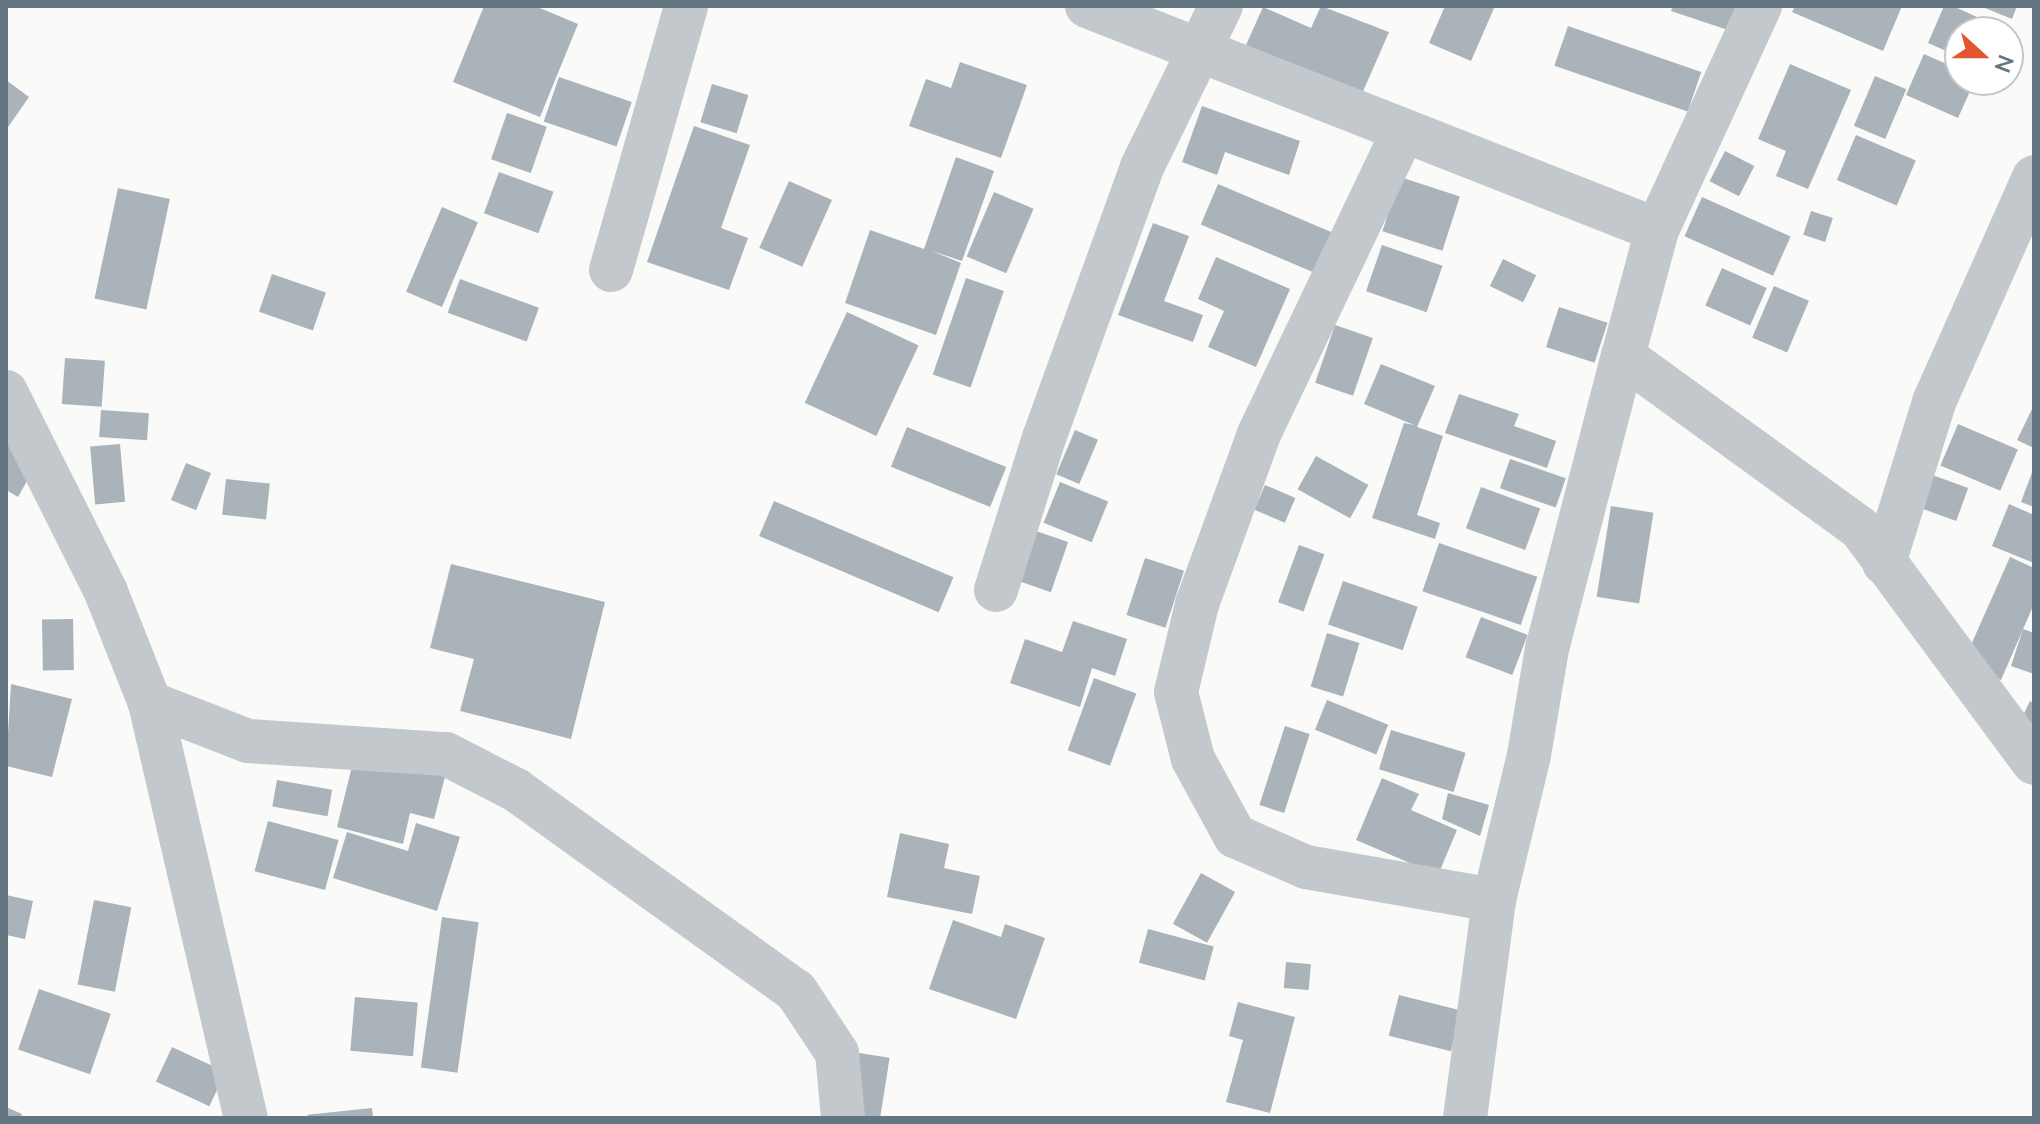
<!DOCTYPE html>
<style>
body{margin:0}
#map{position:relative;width:2040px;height:1124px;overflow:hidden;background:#fafaf8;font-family:Mulish,sans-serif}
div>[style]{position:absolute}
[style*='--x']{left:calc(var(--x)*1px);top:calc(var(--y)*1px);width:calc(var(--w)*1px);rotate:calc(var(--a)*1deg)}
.building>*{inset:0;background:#aab3b9;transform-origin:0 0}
.street>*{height:44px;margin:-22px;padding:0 22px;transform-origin:22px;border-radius:22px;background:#c3c8cc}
span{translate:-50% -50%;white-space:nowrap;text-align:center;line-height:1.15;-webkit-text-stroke:8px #fff;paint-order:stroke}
.frame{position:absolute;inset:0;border:8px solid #657683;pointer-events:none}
.north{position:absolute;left:1944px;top:16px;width:80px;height:80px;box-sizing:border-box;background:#fff;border:2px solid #c1c8cd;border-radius:50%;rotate:111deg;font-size:22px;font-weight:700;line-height:32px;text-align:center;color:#657683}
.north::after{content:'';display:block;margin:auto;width:28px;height:36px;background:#e4572e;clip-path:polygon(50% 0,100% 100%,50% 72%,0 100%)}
</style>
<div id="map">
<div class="building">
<div style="clip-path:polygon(484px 6px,535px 6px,578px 24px,540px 117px,453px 82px)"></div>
<div style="clip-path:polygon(1321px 6px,1389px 32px,1361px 96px,1246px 45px,1263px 7px,1311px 28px)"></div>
<div style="clip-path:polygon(1445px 6px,1495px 6px,1471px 61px,1429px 43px)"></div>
<div style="clip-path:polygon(1673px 6px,1739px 6px,1731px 31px,1671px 11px)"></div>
<div style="clip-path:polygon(1795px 6px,1902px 6px,1883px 51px,1792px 12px)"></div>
<div style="clip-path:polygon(1944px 6px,1953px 6px,2003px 29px,1960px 32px,1960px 57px,1928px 43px)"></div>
<div style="clip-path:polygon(1980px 6px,2017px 6px,2012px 19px)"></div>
<div style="left:1568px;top:26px;width:141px;height:42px;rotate:19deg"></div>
<div style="clip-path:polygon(1924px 54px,1960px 70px,1960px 80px,1975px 80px,1958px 118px,1906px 95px)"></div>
<div style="clip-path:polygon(960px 62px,1027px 85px,1001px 158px,909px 126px,926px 79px,951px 88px)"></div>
<div style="clip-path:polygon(1790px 64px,1851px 90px,1808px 189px,1776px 176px,1786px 151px,1758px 139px)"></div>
<div style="left:1875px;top:76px;width:34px;height:54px;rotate:23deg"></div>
<div style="left:559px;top:77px;width:77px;height:47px;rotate:19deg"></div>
<div style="clip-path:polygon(6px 80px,29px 97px,6px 130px)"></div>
<div style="left:712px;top:84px;width:38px;height:40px;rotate:17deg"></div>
<div style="clip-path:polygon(1202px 106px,1300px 141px,1289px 175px,1225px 152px,1217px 175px,1182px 162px)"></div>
<div style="left:507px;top:113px;width:42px;height:49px;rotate:19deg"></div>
<div style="clip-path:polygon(694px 126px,750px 145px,721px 228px,748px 238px,729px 290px,647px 262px)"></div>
<div style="left:1856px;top:135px;width:65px;height:49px;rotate:23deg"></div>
<div style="left:1725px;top:151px;width:33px;height:34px;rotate:27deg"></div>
<div style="clip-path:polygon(956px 157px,994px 171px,962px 261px,932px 251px,961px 263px,936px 335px,845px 303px,870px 230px,924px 249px)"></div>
<div style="left:499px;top:172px;width:58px;height:44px;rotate:20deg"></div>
<div style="left:1400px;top:177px;width:63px;height:57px;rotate:18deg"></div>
<div style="left:789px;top:181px;width:47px;height:73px;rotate:24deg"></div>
<div style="left:1218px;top:184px;width:128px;height:44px;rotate:23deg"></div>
<div style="left:118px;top:188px;width:53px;height:113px;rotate:12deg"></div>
<div style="left:994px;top:192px;width:43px;height:70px;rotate:23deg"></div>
<div style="left:1702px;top:197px;width:97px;height:43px;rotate:24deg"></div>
<div style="left:442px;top:207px;width:39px;height:92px;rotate:23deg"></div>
<div style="left:1811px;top:211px;width:23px;height:25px;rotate:18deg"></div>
<div style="clip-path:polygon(1153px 223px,1189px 236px,1164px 301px,1203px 315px,1193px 342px,1118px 315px)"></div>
<div style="left:1382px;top:245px;width:64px;height:49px;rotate:19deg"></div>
<div style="clip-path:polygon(1216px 257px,1290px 289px,1256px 367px,1208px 347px,1224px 311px,1198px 299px)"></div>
<div style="left:1503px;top:259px;width:37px;height:30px;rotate:26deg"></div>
<div style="left:1722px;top:268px;width:49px;height:41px;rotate:24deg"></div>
<div style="left:272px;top:274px;width:57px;height:40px;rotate:19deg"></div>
<div style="left:966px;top:278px;width:40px;height:102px;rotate:19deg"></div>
<div style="left:460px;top:279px;width:84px;height:36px;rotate:20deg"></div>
<div style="left:1774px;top:286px;width:38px;height:56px;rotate:23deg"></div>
<div style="left:1559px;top:307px;width:51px;height:42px;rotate:18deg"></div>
<div style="left:847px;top:312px;width:79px;height:100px;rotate:25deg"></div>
<div style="left:1335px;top:325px;width:40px;height:61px;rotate:19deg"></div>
<div style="left:65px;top:358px;width:40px;height:46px;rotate:4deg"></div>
<div style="clip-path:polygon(1381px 364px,1435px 386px,1417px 427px,1443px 436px,1417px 515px,1440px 523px,1435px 539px,1372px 518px,1404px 423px,1414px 425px,1364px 404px)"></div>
<div style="clip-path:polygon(1459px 394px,1519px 414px,1514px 426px,1556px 441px,1547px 468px,1445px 433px)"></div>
<div style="clip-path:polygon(2034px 405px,2034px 448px,2017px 440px)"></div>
<div style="left:101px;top:410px;width:48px;height:27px;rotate:4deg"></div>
<div style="left:1958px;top:424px;width:65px;height:45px;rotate:23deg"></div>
<div style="left:907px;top:427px;width:107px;height:43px;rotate:22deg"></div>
<div style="left:1075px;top:430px;width:25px;height:48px;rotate:23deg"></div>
<div style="clip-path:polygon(6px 439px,40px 458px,18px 497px,6px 490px)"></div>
<div style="left:120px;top:444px;width:58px;height:30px;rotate:85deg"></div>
<div style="left:1316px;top:456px;width:60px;height:38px;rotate:29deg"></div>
<div style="left:1510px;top:459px;width:59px;height:31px;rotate:19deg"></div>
<div style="left:186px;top:463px;width:27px;height:40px;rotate:22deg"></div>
<div style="clip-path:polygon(2034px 467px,2034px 507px,2021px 502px)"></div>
<div style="left:1924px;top:472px;width:47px;height:35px;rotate:20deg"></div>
<div style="left:226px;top:479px;width:44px;height:36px;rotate:6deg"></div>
<div style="left:1060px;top:482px;width:52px;height:44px;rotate:22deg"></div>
<div style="left:1265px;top:485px;width:33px;height:27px;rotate:23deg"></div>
<div style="left:1481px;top:487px;width:63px;height:44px;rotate:20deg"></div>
<div style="left:774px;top:501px;width:195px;height:38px;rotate:23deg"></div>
<div style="clip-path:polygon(2009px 504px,2034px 515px,2034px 563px,1992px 546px)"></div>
<div style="left:1611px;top:506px;width:43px;height:92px;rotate:9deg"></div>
<div style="left:1036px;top:531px;width:34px;height:53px;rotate:19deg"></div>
<div style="left:1439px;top:543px;width:104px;height:51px;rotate:19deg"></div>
<div style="left:1299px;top:545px;width:27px;height:61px;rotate:20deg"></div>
<div style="clip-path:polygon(2010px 557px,2034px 568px,2034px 604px,2001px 680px,1963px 663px)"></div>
<div style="left:1145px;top:558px;width:41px;height:60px;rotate:18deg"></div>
<div style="clip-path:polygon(451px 564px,605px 602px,571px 739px,460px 711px,474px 659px,430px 648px)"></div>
<div style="left:1343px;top:581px;width:79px;height:46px;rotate:19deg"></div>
<div style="left:1481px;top:617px;width:50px;height:43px;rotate:21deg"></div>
<div style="left:73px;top:619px;width:51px;height:31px;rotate:89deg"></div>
<div style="clip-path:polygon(1073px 621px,1127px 639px,1115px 676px,1092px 668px,1080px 707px,1010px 683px,1025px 639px,1062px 652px)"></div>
<div style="clip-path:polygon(2023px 629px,2034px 633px,2034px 674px,2011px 666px)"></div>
<div style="left:1327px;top:633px;width:34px;height:56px;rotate:17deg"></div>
<div style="left:1094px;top:678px;width:45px;height:77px;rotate:20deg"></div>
<div style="clip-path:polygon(11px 684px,72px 699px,52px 777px,6px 766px)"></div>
<div style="left:1327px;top:700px;width:66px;height:32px;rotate:22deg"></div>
<div style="clip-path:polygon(2030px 701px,2034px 703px,2034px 739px,2016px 730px)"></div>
<div style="left:1285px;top:726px;width:26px;height:83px;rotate:18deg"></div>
<div style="left:1391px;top:730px;width:78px;height:41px;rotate:17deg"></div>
<div style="clip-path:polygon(356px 750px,446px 773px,434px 819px,410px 813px,403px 844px,337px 827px)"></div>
<div style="clip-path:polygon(1382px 778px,1419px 794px,1411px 810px,1457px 830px,1438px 875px,1356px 840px)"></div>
<div style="left:277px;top:780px;width:56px;height:27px;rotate:10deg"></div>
<div style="clip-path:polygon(1448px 793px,1489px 805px,1480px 836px,1442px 819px)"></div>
<div style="left:268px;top:821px;width:73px;height:52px;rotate:15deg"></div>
<div style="clip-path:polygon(416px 823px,460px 837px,437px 911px,333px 878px,347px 832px,408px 851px)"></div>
<div style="clip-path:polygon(900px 833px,949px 844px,944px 868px,980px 876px,972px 914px,887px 897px)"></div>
<div style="left:1201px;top:873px;width:39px;height:58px;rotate:29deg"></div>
<div style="clip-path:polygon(6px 895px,33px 901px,25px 939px,6px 935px)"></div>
<div style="left:94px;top:900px;width:38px;height:86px;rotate:11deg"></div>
<div style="left:442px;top:917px;width:37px;height:152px;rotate:8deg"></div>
<div style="clip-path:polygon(953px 920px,1001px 937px,1005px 924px,1045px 938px,1016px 1019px,929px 989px)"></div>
<div style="left:1148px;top:929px;width:68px;height:35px;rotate:15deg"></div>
<div style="left:1286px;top:962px;width:25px;height:26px;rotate:5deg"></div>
<div style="left:39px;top:989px;width:76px;height:64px;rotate:19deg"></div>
<div style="left:1399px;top:995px;width:64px;height:42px;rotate:14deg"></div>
<div style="left:355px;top:997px;width:63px;height:54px;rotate:5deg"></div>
<div style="clip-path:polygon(1238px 1002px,1295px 1017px,1270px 1113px,1226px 1102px,1243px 1040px,1229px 1036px)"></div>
<div style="left:172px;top:1047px;width:59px;height:38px;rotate:25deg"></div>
<div style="left:859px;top:1053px;width:31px;height:62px;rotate:9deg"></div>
<div style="clip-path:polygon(6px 1107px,22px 1114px,21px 1118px,6px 1118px)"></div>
<div style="left:372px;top:1108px;width:10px;height:65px;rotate:84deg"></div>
</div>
<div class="street">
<div style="--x:1087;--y:6;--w:612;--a:21.45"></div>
<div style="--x:1403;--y:132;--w:335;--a:115.5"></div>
<div style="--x:1259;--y:434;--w:181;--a:110"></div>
<div style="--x:1197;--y:604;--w:90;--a:103.4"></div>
<div style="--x:1176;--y:692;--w:69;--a:75.8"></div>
<div style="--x:1193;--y:759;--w:88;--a:61.4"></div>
<div style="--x:1235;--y:836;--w:77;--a:23.6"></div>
<div style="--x:1306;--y:867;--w:191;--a:10"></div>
<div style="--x:611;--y:270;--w:274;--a:-74.1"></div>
<div style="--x:1623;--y:356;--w:293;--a:36"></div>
<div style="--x:1860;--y:528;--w:292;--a:53.5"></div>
<div style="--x:6;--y:392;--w:224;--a:63.4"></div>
<div style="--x:106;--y:592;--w:119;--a:68.4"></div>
<div style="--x:150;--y:703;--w:426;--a:77"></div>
<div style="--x:1884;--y:563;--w:169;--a:-72.7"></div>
<div style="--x:1934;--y:402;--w:246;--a:-66"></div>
<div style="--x:996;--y:590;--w:159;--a:-72.5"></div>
<div style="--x:1044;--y:438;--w:288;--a:-70.1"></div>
<div style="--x:1142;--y:167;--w:179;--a:-63.9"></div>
<div style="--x:150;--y:703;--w:105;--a:21.2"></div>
<div style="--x:248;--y:741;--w:198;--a:3.8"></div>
<div style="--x:446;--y:754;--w:79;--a:27.2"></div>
<div style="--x:516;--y:790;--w:345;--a:35.7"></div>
<div style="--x:796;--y:991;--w:74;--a:56.5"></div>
<div style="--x:837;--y:1053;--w:65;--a:84.7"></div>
<div style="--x:1465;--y:1118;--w:220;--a:-82.4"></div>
<div style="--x:1494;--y:900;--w:149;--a:-76.4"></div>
<div style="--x:1529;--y:755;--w:108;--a:-80.4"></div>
<div style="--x:1547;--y:649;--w:303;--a:-75.5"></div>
<div style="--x:1623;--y:356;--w:131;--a:-74.9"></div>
<div style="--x:1657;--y:230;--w:247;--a:-65.3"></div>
</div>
<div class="frame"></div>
<div class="north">N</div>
</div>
